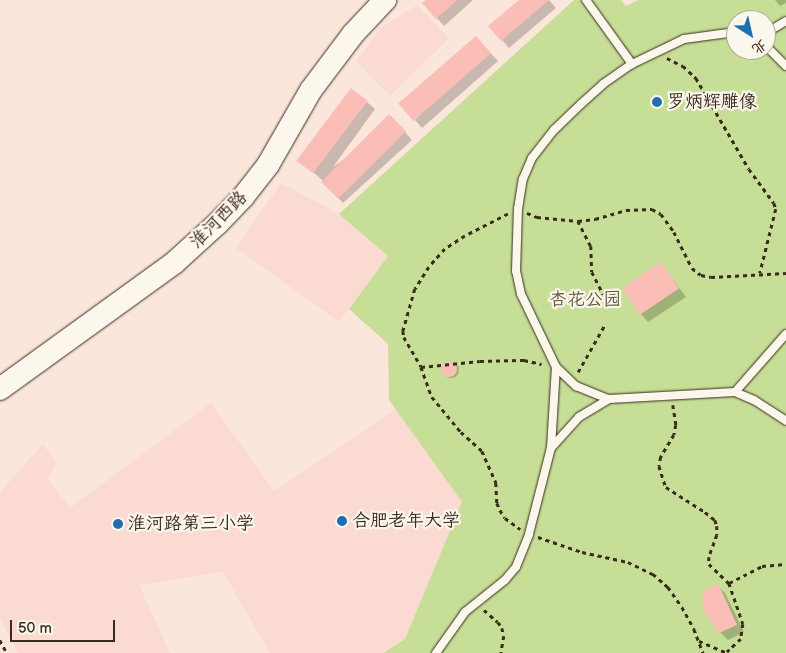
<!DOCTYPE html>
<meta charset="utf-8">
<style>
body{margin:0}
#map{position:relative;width:786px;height:653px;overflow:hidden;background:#fbe6dc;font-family:"Balsamiq Sans","LXGW WenKai TC",sans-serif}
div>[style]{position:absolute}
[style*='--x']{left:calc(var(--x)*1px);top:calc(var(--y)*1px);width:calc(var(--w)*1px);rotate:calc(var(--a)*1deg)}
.built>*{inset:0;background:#fbdad1}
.green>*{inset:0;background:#c6de95}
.shadow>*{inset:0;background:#0003}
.round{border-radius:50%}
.building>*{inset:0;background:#fabeb6;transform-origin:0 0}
.path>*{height:2.5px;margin-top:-1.25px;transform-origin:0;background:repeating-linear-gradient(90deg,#3b2a1e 0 4px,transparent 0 8px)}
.roads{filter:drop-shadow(0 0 1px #3b2a1e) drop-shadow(0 0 1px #3b2a1e)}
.lane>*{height:8px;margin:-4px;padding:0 4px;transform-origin:4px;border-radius:4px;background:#fbf7ec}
.secondary>*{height:22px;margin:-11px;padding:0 11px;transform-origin:11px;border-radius:11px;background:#fbf7ec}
.dots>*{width:14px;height:14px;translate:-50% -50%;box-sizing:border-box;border:2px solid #fbf7ec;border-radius:50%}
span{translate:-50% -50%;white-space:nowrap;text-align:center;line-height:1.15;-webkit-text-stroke:4.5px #fbf7ec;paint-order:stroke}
.poi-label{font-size:18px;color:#3b2a1e}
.left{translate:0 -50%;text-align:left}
.street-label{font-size:18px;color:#3b2a1e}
.park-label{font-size:18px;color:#5e573c}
.north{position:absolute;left:726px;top:10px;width:50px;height:50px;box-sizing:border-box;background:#fbf7ec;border:1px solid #aea59a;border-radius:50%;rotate:145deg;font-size:14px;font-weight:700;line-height:20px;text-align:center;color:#3b2a1e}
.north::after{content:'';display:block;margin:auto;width:18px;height:22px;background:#1f6fb2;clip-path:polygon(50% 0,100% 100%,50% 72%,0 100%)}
.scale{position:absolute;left:10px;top:620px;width:105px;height:22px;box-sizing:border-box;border:2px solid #3b2a1e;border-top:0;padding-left:6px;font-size:15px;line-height:18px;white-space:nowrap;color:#3b2a1e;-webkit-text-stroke:4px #fbf7ec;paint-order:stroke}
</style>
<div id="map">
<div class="built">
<div style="clip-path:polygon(417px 5px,449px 38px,390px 96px,356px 61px,382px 27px)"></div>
<div style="clip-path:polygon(281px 183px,339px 214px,388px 256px,339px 322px,236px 248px)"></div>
<div style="clip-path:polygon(211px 403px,274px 491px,396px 409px,462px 502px,405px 639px,383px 653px,270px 653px,223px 572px,139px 585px,170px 653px,18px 653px,0 618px,0 492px,43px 444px,56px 463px,48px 479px,70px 508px)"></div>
</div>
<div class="green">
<div style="clip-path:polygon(evenodd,574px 0,621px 0,626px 6px,638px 0,786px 0,786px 653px,383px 653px,405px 639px,462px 502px,389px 400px,388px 344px,349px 309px,388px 256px,339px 214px,574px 0,736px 20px,766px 20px,766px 50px,736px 50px,736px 20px)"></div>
</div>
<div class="shadow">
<div style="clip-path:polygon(427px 0,473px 0,444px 26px,437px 18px)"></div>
<div style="clip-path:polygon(521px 0,549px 0,556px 8px,509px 48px,502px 40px)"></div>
<div style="clip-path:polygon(775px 0,786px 0,786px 3px,780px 6px)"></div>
<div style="clip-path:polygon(484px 46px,498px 61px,422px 128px,415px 120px)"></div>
<div style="clip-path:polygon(367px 102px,375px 109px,333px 167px,397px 123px,412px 140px,343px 203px,320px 178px,298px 160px)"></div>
<div style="clip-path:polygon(661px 264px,686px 297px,648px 322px,641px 314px)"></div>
<div class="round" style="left:443px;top:362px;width:16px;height:16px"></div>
<div style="clip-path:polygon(717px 585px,725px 593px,744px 632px,728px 640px,720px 632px)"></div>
</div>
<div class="building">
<div style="clip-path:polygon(426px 0,457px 0,436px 19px,422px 3px)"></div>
<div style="clip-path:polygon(519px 0,549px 0,501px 41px,488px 26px)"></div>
<div style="left:476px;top:36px;width:23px;height:103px;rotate:49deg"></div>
<div style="left:351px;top:88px;width:21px;height:91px;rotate:37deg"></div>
<div style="left:389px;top:114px;width:24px;height:96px;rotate:45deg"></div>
<div style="left:661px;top:262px;width:32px;height:47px;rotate:56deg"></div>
<div class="round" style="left:441px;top:361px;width:16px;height:16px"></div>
<div style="clip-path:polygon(718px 583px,737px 625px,719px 633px,705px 612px,703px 605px,703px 592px)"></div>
</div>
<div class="path">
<div style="--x:667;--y:58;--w:18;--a:27"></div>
<div style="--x:683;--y:66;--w:18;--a:43"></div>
<div style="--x:696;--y:78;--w:105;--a:59.8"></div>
<div style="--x:749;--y:169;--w:42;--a:53.7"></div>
<div style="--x:774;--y:203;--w:6;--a:72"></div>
<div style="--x:776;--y:209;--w:66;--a:104"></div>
<div style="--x:527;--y:213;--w:11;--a:22"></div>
<div style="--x:537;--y:217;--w:41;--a:5.6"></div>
<div style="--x:578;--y:221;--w:17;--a:-7"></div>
<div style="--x:595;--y:219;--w:32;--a:-16"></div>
<div style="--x:626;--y:210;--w:26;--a:-2"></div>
<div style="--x:652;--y:209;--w:10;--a:29"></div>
<div style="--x:661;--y:214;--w:22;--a:54"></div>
<div style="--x:674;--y:232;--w:40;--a:63.4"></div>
<div style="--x:692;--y:268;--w:11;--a:38"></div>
<div style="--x:701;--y:275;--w:10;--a:11"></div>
<div style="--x:711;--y:277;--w:75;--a:-3.1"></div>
<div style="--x:508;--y:214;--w:48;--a:152.9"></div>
<div style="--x:465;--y:236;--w:24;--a:147"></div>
<div style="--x:445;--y:249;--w:24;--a:132"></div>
<div style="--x:429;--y:267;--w:26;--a:122"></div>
<div style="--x:415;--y:289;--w:44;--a:105.9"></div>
<div style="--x:403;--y:331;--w:6;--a:81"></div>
<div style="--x:404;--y:337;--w:34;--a:60"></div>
<div style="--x:421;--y:367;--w:32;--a:70"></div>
<div style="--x:432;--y:397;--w:45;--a:50.4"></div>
<div style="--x:461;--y:432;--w:28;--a:42"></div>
<div style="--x:482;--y:451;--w:35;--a:66"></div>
<div style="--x:496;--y:483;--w:20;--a:87"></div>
<div style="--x:497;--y:503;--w:8;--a:67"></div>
<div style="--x:500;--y:510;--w:9;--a:58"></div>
<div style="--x:505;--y:518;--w:19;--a:36"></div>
<div style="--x:578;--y:221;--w:28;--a:63"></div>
<div style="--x:591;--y:246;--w:26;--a:88"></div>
<div style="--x:592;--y:272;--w:25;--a:63"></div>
<div style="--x:421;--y:367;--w:59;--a:-5.8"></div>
<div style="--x:480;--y:361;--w:44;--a:-1.3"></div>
<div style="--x:524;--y:360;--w:18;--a:13"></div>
<div style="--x:578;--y:372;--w:53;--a:-60.5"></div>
<div style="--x:673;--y:405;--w:20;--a:81"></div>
<div style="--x:676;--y:425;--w:10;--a:101"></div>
<div style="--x:674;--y:435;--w:26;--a:121"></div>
<div style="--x:661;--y:457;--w:9;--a:103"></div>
<div style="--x:659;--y:466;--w:22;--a:72"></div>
<div style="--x:666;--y:487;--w:46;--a:32.7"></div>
<div style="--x:705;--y:512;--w:13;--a:39"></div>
<div style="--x:715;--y:520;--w:6;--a:72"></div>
<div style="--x:717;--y:526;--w:9;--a:90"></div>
<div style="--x:717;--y:535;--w:23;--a:110"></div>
<div style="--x:709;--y:557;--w:7;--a:90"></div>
<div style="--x:709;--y:564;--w:28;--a:44"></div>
<div style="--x:729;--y:583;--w:43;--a:71.1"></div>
<div style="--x:743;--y:624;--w:15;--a:98"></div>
<div style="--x:741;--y:639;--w:19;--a:137"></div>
<div style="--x:538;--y:537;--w:46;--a:18.8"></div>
<div style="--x:582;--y:552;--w:47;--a:12.3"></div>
<div style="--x:628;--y:562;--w:28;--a:26"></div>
<div style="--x:653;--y:574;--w:20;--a:41"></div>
<div style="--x:668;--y:587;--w:24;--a:55"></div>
<div style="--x:682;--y:607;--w:25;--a:61"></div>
<div style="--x:694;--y:629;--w:26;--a:69"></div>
<div style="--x:729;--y:583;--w:37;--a:-27"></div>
<div style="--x:762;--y:566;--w:24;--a:-5"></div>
<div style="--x:484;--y:610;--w:18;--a:41"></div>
<div style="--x:498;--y:622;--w:7;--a:56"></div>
<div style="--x:502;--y:628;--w:8;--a:76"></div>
<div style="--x:504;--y:636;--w:17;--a:100"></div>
<div style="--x:0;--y:640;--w:15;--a:62"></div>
<div style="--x:699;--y:641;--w:30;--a:23"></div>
</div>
<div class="roads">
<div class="lane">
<div style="--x:586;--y:0;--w:79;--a:54.3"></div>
<div style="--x:766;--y:33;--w:23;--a:-31"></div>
<div style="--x:766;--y:46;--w:28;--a:45"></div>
<div style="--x:786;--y:334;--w:77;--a:131.3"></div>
<div style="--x:735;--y:392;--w:21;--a:23"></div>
<div style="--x:754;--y:400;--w:38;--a:33"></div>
<div style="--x:556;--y:367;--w:28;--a:44"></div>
<div style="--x:576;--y:386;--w:35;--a:22"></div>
<div style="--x:609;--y:399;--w:126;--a:-3.2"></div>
<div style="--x:551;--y:448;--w:42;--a:-47.9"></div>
<div style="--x:579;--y:417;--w:35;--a:-31"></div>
<div style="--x:436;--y:653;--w:50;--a:-54.7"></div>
<div style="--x:465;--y:612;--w:51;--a:-38.7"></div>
<div style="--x:505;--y:580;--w:17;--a:-50"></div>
<div style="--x:516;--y:567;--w:35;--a:-68"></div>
<div style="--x:529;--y:534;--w:89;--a:-75.7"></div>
<div style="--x:551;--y:448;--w:81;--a:-86.5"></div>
<div style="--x:556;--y:367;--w:81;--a:-115.6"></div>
<div style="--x:521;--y:294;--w:24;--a:-102"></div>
<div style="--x:516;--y:271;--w:62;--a:-88.2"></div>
<div style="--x:518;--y:209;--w:30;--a:-81"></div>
<div style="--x:523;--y:179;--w:23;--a:-67"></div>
<div style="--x:532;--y:158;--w:36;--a:-52"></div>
<div style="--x:554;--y:130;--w:37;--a:-44"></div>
<div style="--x:581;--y:104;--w:30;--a:-42"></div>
<div style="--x:603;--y:84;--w:35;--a:-35"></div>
<div style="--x:632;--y:64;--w:58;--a:-25.7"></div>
<div style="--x:684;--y:39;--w:52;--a:-7.7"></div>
</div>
<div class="secondary">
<div style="--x:0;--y:389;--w:215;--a:-35.9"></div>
<div style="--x:174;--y:263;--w:59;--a:-42.3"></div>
<div style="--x:218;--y:223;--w:36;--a:-46"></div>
<div style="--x:243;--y:197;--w:41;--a:-52"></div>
<div style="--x:268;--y:165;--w:86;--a:-60.2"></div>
<div style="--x:311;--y:90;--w:70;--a:-53.1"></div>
<div style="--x:353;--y:34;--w:47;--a:-46.7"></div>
</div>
</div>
<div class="dots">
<div style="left:657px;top:102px;background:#1f6fb2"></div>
<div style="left:342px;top:521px;background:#1f6fb2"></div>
<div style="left:118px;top:524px;background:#1f6fb2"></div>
</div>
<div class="poi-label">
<span class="left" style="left:667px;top:102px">罗炳辉雕像</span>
<span class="left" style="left:352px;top:521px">合肥老年大学</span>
<span class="left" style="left:128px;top:524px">淮河路第三小学</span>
</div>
<div class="street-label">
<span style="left:219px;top:220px;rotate:-45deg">淮河西路</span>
</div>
<div class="park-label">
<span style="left:585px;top:300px">杏花公园</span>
</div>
<div class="north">北</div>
<div class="scale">50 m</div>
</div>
